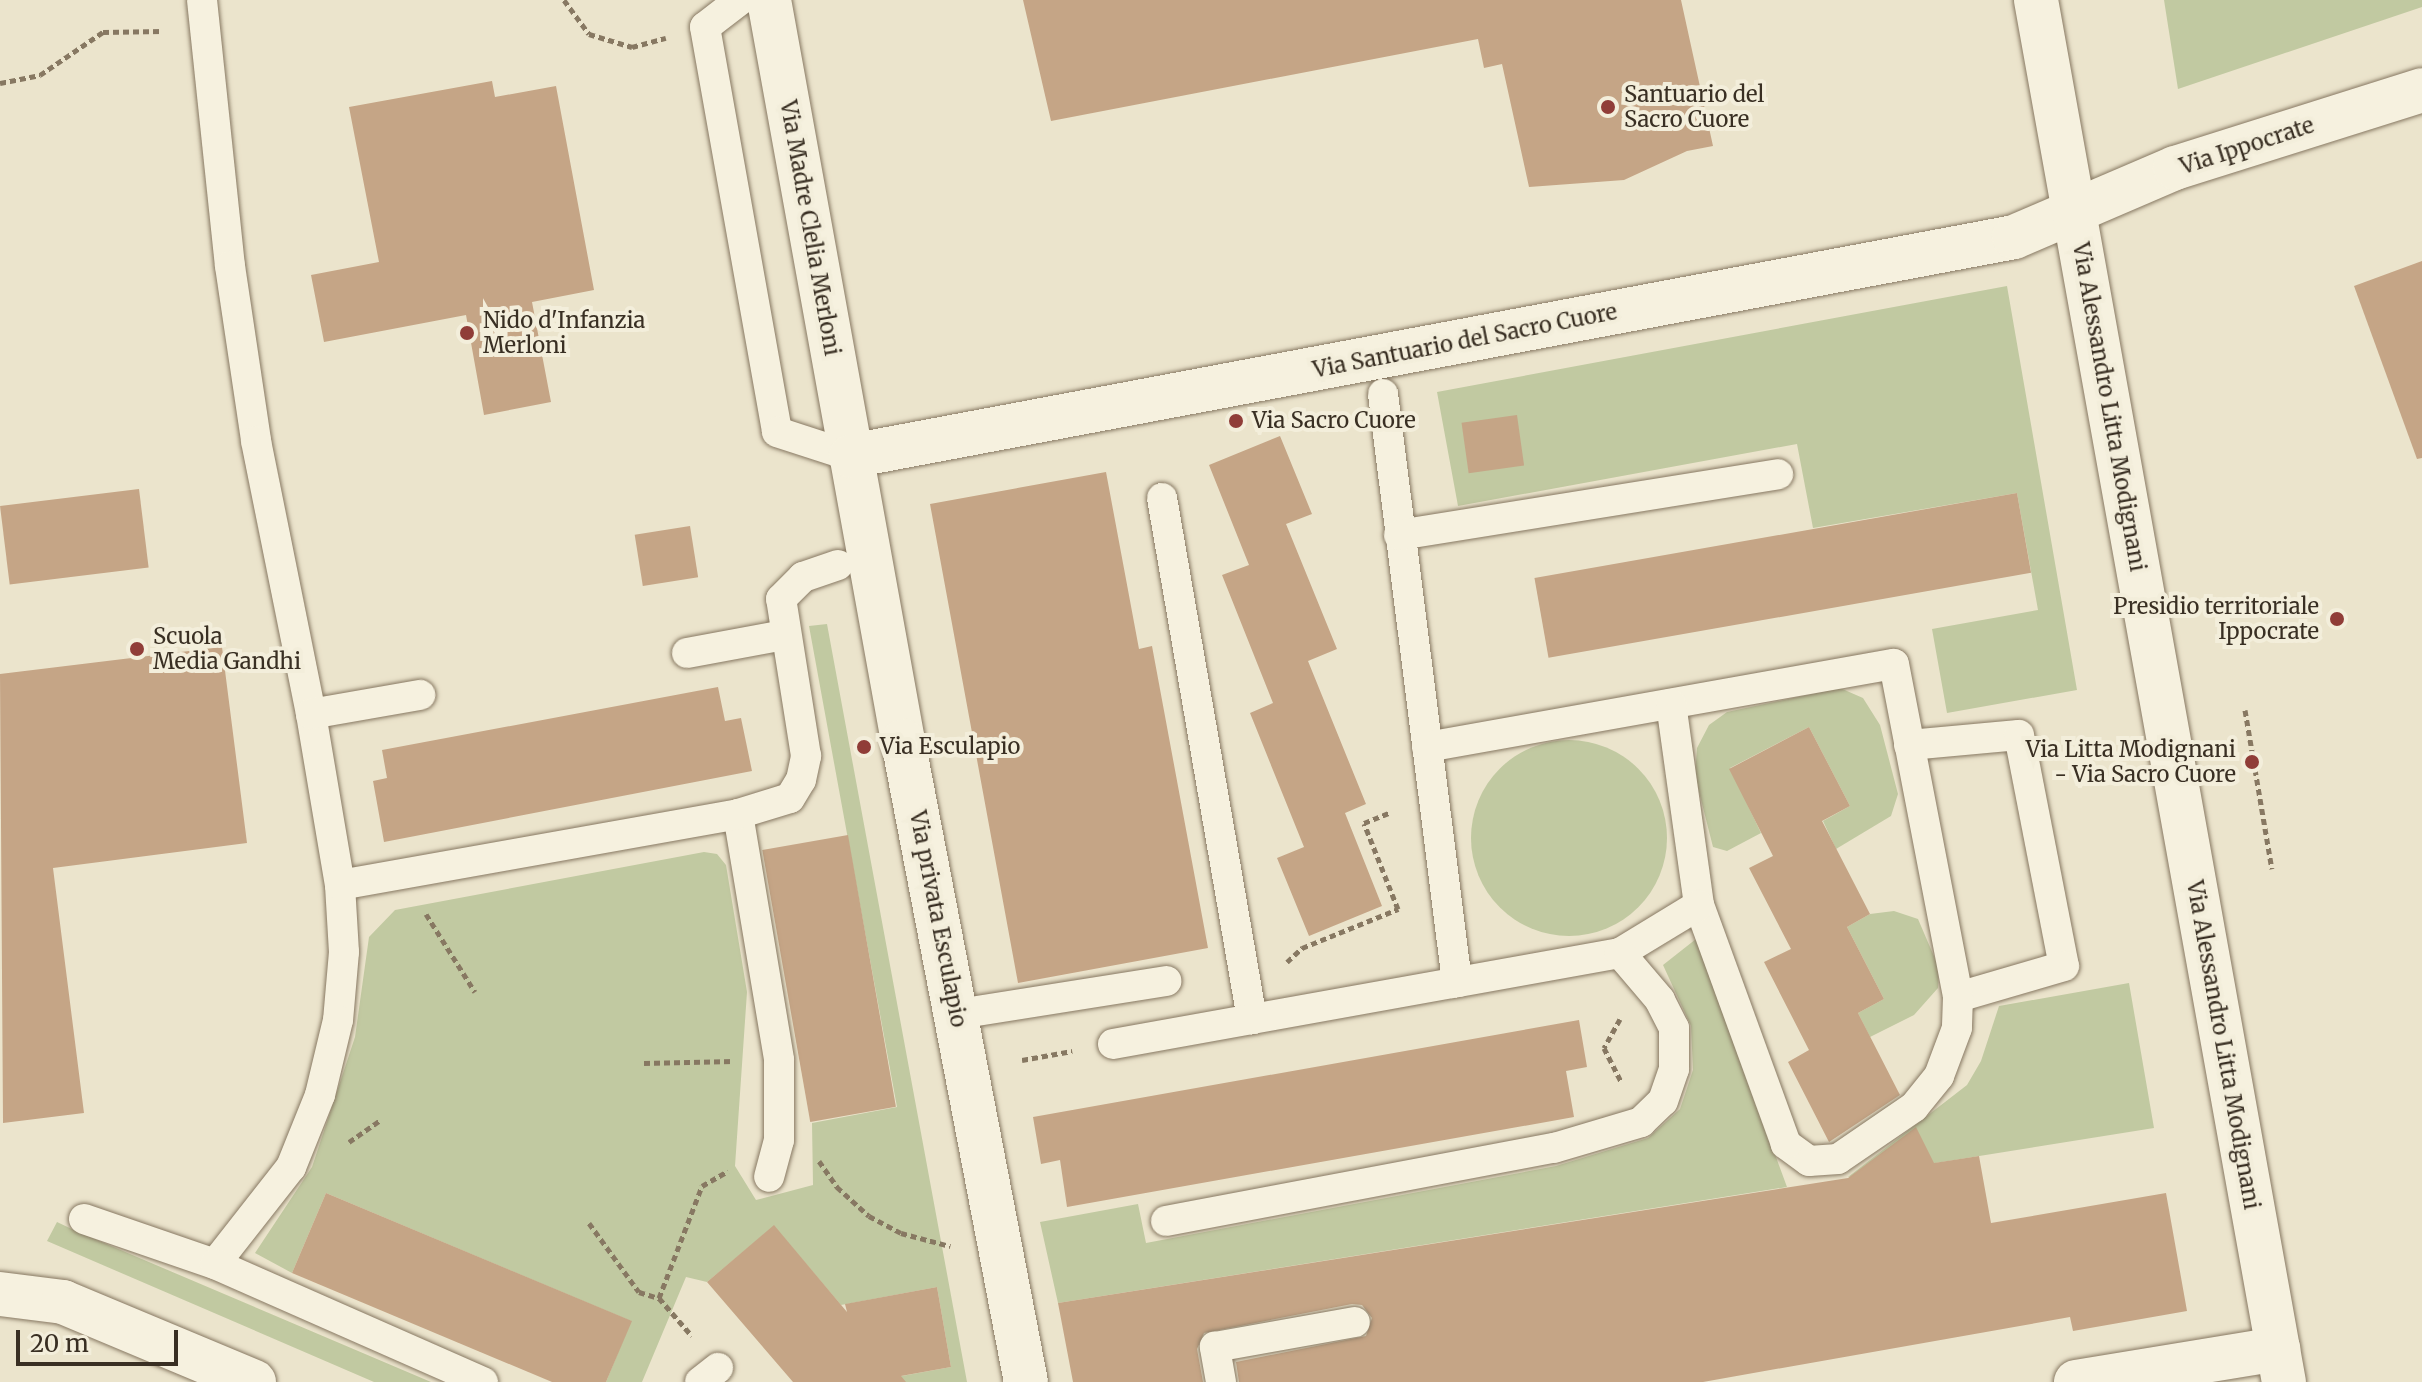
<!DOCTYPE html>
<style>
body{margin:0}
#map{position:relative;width:2422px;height:1382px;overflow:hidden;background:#ebe4cc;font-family:Merriweather,serif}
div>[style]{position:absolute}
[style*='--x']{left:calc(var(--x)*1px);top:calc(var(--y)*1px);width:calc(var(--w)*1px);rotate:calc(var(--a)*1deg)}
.green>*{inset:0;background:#c1c9a1}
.round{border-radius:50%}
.building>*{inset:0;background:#c5a586;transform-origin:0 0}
.path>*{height:5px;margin-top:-2.5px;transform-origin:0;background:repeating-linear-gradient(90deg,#877862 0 6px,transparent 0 10px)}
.roads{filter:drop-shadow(0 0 2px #877862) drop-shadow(0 0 2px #877862)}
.service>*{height:30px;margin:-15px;padding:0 15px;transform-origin:15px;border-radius:15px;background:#f6f1df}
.minor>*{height:44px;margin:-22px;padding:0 22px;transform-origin:22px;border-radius:22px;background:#f6f1df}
.tertiary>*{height:44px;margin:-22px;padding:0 22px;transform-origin:22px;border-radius:22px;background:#f6f1df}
.dots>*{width:22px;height:22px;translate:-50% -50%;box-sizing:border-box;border:4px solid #f3eedb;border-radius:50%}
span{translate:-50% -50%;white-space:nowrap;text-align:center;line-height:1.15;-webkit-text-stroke:8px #f3eedb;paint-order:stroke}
.poi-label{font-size:22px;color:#392f23}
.left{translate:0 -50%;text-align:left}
.right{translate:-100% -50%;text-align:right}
.street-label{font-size:22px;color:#392f23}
.scale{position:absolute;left:16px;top:1330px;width:162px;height:36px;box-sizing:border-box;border:4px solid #392f23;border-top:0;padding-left:10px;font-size:24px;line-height:28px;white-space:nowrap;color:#392f23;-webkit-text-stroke:6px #f3eedb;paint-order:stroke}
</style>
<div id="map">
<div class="green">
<div style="clip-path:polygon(2164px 0,2422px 0,2422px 7px,2178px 89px)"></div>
<div style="clip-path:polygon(2007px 286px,2077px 690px,1947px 713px,1932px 629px,2038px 610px,2017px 493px,1813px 528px,1797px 444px,1458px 506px,1437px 392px)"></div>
<div style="clip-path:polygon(827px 624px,967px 1382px,869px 1382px,951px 1367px,937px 1287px,841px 1305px,774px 1226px,707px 1282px,686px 1277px,642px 1382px,606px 1382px,631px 1321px,326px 1193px,292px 1273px,255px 1253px,312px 1167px,355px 1037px,369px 937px,395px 910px,704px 852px,717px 854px,726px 865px,747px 992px,735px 1166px,756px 1200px,813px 1185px,812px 1123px,897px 1107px,809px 626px)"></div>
<div style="clip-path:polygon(1840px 688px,1863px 698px,1880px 725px,1898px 794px,1891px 816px,1836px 849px,1823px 821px,1850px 806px,1809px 727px,1730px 768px,1761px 833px,1727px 851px,1713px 847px,1695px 776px,1697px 748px,1709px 725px,1727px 712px)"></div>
<div class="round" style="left:1471px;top:740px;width:196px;height:196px"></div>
<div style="clip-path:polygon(1894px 911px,1918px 919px,1939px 968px,1938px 988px,1914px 1015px,1870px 1037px,1858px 1013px,1884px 999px,1847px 927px,1870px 914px)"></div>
<div style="clip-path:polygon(1696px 939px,1787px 1187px,1058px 1303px,1040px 1222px,1138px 1204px,1146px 1243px,1556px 1166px,1648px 1138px,1680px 1109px,1693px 1070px,1691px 1026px,1663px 965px)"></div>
<div style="clip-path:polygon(2129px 983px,2154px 1128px,1848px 1177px,1967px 1085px,1981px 1061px,1999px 1006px)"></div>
<div style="clip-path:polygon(57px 1222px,76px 1231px,431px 1382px,374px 1382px,47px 1241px)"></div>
</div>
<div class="building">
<div style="clip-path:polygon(1023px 0,1681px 0,1713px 146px,1687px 151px,1624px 180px,1529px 187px,1502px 64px,1484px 68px,1478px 39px,1051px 121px)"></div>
<div style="clip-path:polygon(492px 81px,495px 97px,556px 86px,594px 290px,532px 302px,551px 402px,484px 415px,466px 315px,324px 342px,311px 275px,379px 262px,349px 107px)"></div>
<div style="clip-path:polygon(2422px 261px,2422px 458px,2417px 459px,2354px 286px)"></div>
<div style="left:1517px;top:415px;width:51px;height:56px;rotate:82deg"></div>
<div style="clip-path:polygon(1280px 436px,1312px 514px,1286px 524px,1337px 649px,1308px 661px,1366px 804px,1345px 813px,1382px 906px,1309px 936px,1277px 858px,1304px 847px,1250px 713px,1273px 703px,1222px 575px,1249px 565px,1209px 465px)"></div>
<div style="clip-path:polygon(1106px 472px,1139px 649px,1152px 646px,1208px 948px,1018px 983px,930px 504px)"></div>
<div style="left:139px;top:489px;width:79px;height:140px;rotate:83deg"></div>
<div style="left:2017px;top:493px;width:81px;height:490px;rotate:80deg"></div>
<div style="left:690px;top:526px;width:52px;height:56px;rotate:81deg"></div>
<div style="clip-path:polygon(222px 647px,247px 843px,53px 868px,84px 1113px,3px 1123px,0 674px)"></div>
<div style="clip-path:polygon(718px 687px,725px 721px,741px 718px,752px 771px,384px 842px,373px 781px,387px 778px,382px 750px)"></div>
<div style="clip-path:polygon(1809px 727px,1850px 806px,1822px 821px,1870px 914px,1847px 927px,1884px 999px,1858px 1013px,1900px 1095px,1829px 1142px,1788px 1062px,1809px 1050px,1764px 962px,1791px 949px,1749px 868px,1773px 856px,1729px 769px)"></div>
<div style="left:848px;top:835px;width:276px;height:87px;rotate:80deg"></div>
<div style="clip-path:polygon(1579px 1020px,1587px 1067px,1566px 1071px,1574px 1117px,1067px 1207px,1060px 1160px,1041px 1164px,1033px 1117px)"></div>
<div style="clip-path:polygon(1916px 1127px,1934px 1163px,1979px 1156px,1991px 1223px,2166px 1193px,2187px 1311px,2073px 1331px,2070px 1317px,1703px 1382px,1239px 1382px,1236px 1362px,1366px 1336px,1372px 1318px,1362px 1305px,1352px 1304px,1204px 1333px,1197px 1349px,1203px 1382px,1073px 1382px,1058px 1303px,1848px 1178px)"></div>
<div style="clip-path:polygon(326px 1193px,632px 1321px,606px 1382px,552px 1382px,292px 1273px)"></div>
<div style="clip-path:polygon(774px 1225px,847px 1312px,845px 1304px,937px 1287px,951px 1367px,901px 1376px,906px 1382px,793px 1382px,707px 1282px)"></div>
</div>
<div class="path">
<div style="--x:564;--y:0;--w:42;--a:53.7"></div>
<div style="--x:589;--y:34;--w:45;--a:16.8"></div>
<div style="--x:632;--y:47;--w:35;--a:-15"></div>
<div style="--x:0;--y:83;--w:41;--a:-11.3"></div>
<div style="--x:40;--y:75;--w:76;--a:-34.3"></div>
<div style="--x:103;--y:32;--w:60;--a:-1"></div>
<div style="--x:2245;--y:710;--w:161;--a:80.4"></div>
<div style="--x:426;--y:914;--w:92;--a:57.9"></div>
<div style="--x:1287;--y:962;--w:21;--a:-43"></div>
<div style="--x:1302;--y:948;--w:104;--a:-22.1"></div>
<div style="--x:1398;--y:909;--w:92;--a:-111.6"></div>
<div style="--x:1364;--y:823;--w:29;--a:-22"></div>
<div style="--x:1620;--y:1019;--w:33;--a:119"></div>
<div style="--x:1604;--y:1048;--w:38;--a:63"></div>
<div style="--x:1022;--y:1060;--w:51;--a:-10.2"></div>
<div style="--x:644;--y:1063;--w:90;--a:-1.3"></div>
<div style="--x:349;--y:1142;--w:38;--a:-35"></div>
<div style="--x:819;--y:1161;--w:32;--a:55"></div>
<div style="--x:837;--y:1187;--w:43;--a:42.2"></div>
<div style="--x:869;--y:1216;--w:36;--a:28"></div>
<div style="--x:901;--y:1233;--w:51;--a:14.9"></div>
<div style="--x:589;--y:1223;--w:85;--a:54.1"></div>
<div style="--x:639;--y:1292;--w:21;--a:17"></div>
<div style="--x:659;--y:1298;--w:50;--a:49"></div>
<div style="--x:659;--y:1298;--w:120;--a:-69"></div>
<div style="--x:702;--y:1186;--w:30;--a:-30"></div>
</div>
<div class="roads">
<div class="service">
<div style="--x:202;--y:0;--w:267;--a:84"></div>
<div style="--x:230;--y:266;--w:177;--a:81.5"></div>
<div style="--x:256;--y:441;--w:278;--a:78.6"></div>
<div style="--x:311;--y:714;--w:173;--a:80.4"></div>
<div style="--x:340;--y:885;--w:67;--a:86.6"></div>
<div style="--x:344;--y:952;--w:68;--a:95"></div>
<div style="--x:338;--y:1020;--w:77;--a:103.5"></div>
<div style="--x:320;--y:1095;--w:78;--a:111.9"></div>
<div style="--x:291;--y:1167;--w:123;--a:128.1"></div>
<div style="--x:740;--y:0;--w:44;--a:142.4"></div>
<div style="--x:705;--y:27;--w:411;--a:79.9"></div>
<div style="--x:777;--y:432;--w:78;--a:18"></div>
<div style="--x:1383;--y:394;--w:593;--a:82.83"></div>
<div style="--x:1162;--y:498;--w:529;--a:80.2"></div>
<div style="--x:1399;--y:535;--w:384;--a:-9.1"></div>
<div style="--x:687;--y:653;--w:99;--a:-10.5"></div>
<div style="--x:311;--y:714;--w:111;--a:-9.9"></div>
<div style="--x:1909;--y:745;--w:110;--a:-5.2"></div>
<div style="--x:2019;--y:735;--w:235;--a:79"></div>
<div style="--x:2064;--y:966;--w:110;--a:163.7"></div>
<div style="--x:1427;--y:747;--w:474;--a:-10.1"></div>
<div style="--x:1894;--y:664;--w:339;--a:79.1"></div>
<div style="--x:1958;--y:997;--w:31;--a:92"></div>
<div style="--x:1957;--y:1028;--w:51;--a:110.6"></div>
<div style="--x:1939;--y:1076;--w:40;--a:129"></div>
<div style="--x:1914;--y:1107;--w:92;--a:145.6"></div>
<div style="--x:1838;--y:1159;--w:29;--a:176"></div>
<div style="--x:1809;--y:1161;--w:29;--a:-144"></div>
<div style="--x:1786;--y:1144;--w:254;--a:-110"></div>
<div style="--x:1699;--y:905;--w:203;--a:-97.9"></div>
<div style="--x:738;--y:814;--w:249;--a:80.5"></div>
<div style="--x:779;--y:1060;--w:80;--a:90"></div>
<div style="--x:779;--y:1140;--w:38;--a:105"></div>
<div style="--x:340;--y:885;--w:404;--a:-10.1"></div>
<div style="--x:738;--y:814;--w:54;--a:-17.1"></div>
<div style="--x:790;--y:798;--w:21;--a:-59"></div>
<div style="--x:801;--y:780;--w:25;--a:-78"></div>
<div style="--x:806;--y:756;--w:159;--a:-99"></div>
<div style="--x:781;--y:599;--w:31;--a:-45"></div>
<div style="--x:803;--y:577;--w:37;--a:-19"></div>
<div style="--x:958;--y:1014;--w:211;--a:-9"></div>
<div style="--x:1113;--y:1044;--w:515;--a:-10.18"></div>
<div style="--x:1620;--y:953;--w:92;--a:-31.3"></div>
<div style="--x:84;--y:1219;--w:139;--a:19"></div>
<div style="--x:215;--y:1264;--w:293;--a:23.8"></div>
<div style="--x:1166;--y:1221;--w:395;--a:-10.7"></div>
<div style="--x:1554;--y:1148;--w:91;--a:-16.6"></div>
<div style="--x:1641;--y:1122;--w:30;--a:-44"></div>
<div style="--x:1663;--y:1101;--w:34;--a:-71"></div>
<div style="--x:1674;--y:1069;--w:41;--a:-90"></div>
<div style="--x:1674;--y:1028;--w:31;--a:-117"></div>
<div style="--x:1660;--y:1000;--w:62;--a:-130.4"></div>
<div style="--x:700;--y:1382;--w:23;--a:-38"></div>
<div style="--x:1221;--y:1382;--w:36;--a:-100"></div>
<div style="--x:1215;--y:1347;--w:142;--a:-10.1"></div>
</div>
<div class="minor">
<div style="--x:769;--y:0;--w:753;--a:79.75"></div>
<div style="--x:903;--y:741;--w:653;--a:79.14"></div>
<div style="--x:851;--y:456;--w:1183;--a:-10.66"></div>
<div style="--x:2014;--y:237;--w:175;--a:-23.2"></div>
<div style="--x:2175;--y:168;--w:259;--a:-17.5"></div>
<div style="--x:0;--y:1294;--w:64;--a:7.2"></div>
<div style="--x:63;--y:1302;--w:207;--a:22.7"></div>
<div style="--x:2076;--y:1382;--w:205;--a:-9.3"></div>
</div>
<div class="tertiary">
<div style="--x:2036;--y:0;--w:1404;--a:79.83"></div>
</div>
</div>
<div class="dots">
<div style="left:1608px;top:107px;background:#903d38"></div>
<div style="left:467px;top:333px;background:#903d38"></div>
<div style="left:1236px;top:421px;background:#903d38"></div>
<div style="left:2337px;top:619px;background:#903d38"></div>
<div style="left:137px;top:649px;background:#903d38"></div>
<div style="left:864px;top:747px;background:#903d38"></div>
<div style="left:2252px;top:762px;background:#903d38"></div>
</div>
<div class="poi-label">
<span class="left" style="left:1624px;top:107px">Santuario del<br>Sacro Cuore</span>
<span class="left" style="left:483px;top:333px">Nido d'Infanzia<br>Merloni</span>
<span class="left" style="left:1252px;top:421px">Via Sacro Cuore</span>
<span class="right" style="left:2319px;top:619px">Presidio territoriale<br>Ippocrate</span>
<span class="left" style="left:153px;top:649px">Scuola<br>Media Gandhi</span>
<span class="left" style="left:880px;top:747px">Via Esculapio</span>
<span class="right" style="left:2236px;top:762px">Via Litta Modignani<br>- Via Sacro Cuore</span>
</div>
<div class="street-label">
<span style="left:2247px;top:146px;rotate:-18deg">Via Ippocrate</span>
<span style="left:810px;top:228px;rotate:80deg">Via Madre Clelia Merloni</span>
<span style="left:1465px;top:341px;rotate:-11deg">Via Santuario del Sacro Cuore</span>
<span style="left:2109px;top:407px;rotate:80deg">Via Alessandro Litta Modignani</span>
<span style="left:938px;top:919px;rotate:79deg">Via privata Esculapio</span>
<span style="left:2223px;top:1045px;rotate:80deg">Via Alessandro Litta Modignani</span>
</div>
<div class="scale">20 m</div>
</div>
